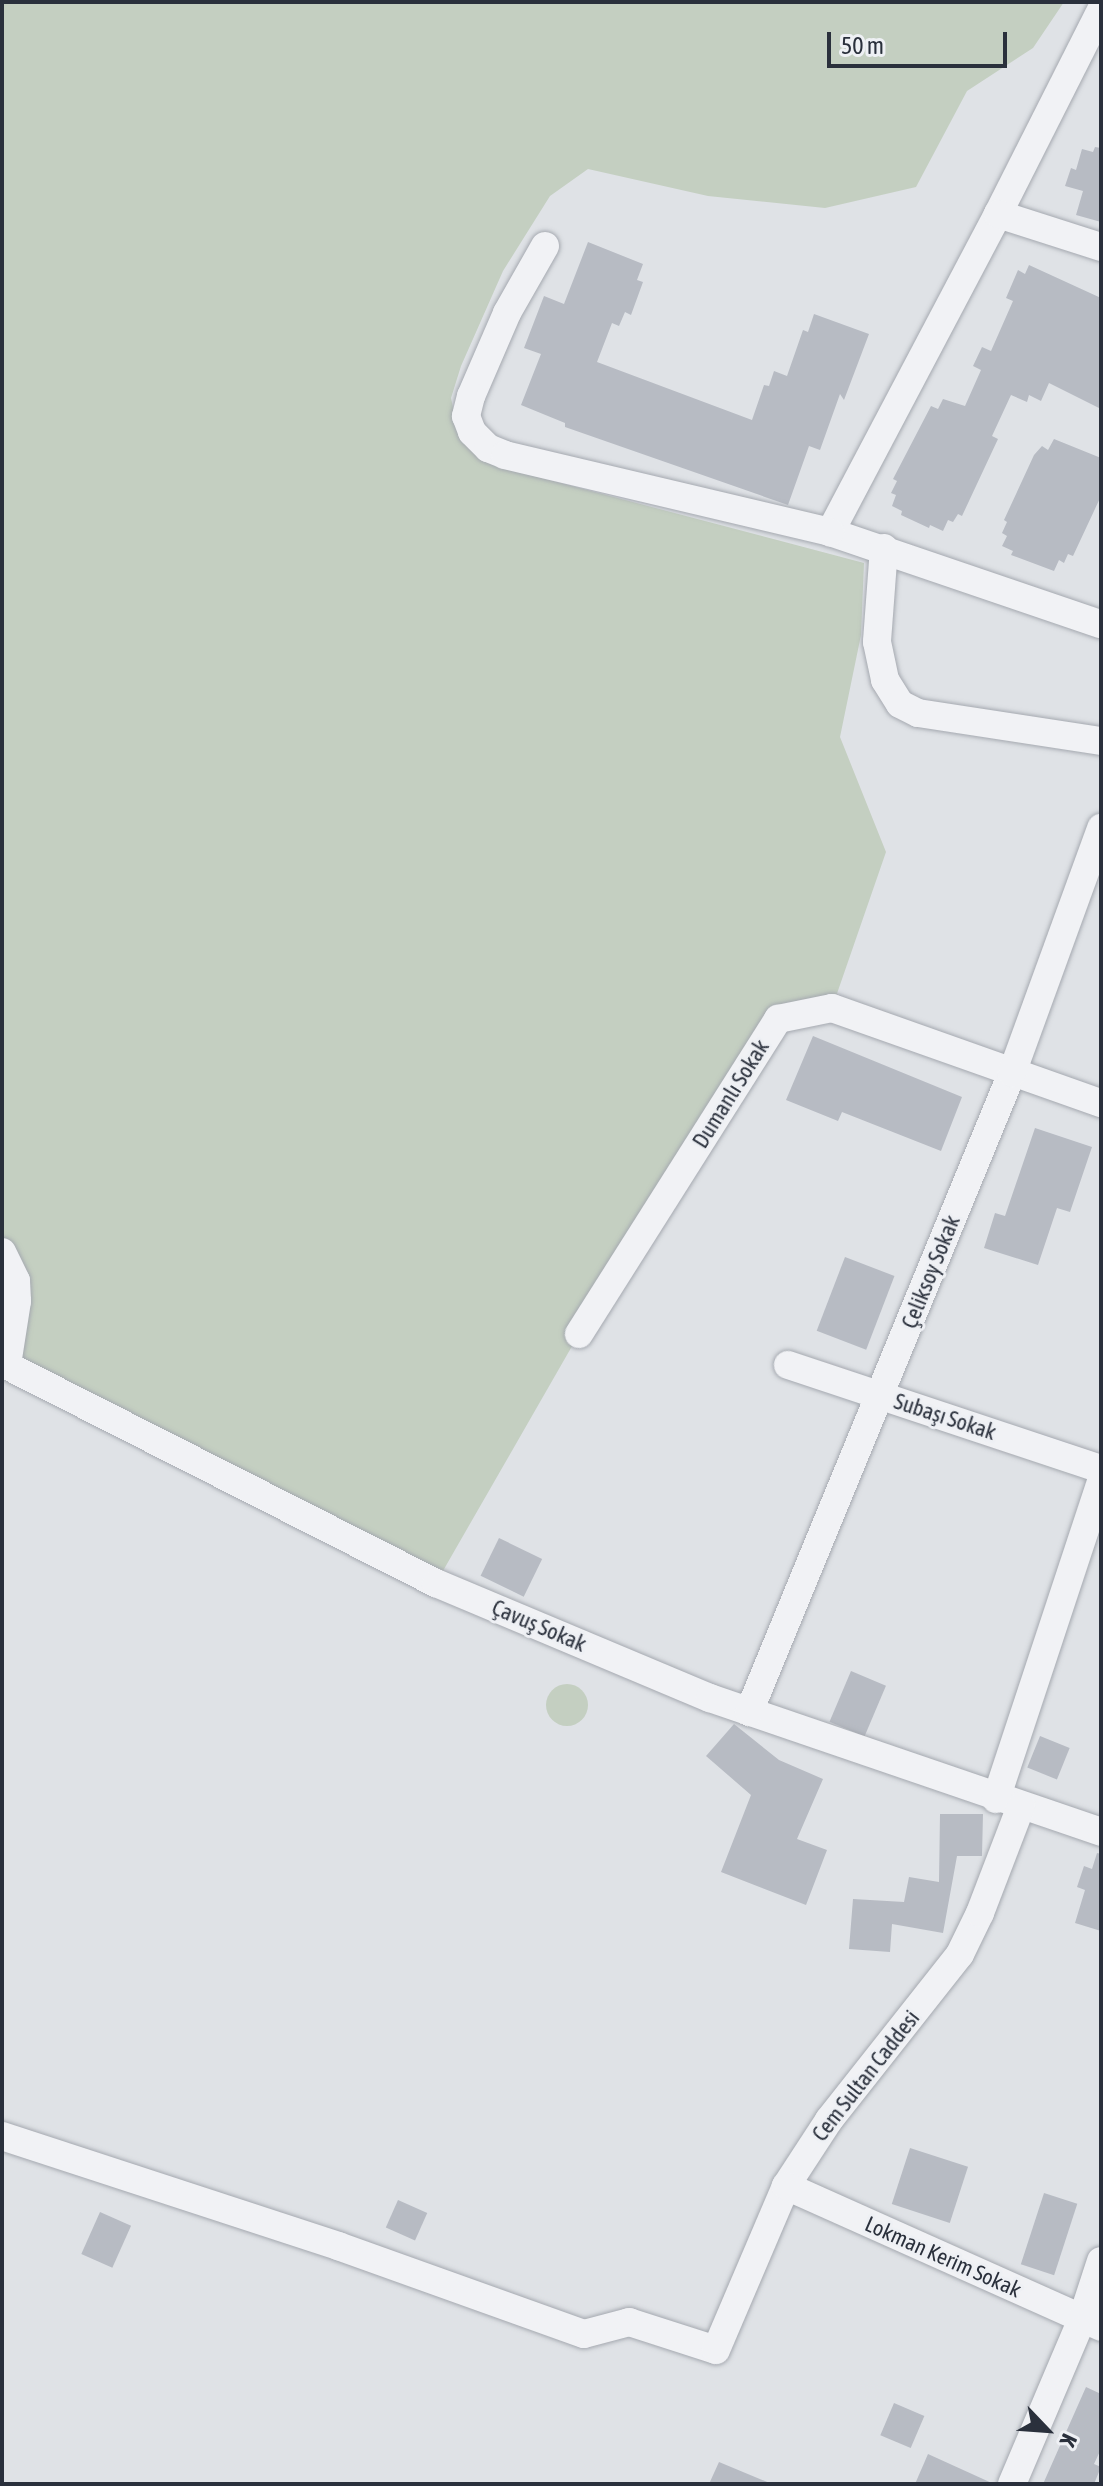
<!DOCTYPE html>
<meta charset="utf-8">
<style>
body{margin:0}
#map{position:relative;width:1103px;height:2486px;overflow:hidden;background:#dfe2e6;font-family:"Asap Condensed",sans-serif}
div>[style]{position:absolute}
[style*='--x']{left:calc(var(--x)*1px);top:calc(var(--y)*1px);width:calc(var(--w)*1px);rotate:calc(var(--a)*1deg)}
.green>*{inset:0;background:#c4cfc1}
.round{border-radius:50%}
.building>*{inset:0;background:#b7bbc3;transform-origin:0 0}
.roads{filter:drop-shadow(0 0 2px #a5a9b0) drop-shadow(0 0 2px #a5a9b0)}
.minor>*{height:28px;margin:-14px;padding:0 14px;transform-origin:14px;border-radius:14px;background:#f1f2f5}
span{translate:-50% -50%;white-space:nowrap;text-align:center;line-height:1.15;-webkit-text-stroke:6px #eef0f4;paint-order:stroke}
.street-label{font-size:22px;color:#2a303c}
.frame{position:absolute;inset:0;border:4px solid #2a303c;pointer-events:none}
.north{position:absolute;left:1007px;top:2390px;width:80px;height:80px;-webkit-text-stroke:6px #eef0f4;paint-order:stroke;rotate:115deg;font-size:22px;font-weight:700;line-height:32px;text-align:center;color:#2a303c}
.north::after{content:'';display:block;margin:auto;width:28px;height:36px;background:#2a303c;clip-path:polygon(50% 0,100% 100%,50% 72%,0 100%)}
.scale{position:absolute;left:827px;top:32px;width:180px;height:36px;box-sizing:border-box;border:4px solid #2a303c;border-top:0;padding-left:10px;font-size:24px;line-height:28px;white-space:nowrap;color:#2a303c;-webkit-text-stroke:6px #eef0f4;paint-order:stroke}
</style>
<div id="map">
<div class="green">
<div style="clip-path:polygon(2px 2px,1064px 2px,1033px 48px,967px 91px,916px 187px,825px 208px,708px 196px,588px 169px,550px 196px,503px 271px,461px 366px,451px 398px,457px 427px,523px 473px,864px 563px,861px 635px,840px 737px,886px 852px,832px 1008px,778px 1019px,579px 1334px,436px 1583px,7px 1365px,2px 1252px)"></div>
<div class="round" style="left:546px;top:1684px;width:42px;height:42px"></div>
</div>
<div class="building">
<div style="clip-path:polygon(1095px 147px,1101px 148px,1101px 222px,1076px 215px,1083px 191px,1065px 186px,1071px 168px,1076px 170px,1082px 149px,1093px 152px)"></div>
<div style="clip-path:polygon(588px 242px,643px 264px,637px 280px,643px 282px,631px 315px,625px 312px,619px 326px,612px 323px,597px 362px,752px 420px,764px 385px,769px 386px,774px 371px,787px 376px,803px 330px,808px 332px,814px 314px,869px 334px,844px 400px,840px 394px,820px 450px,809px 446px,788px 505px,565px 427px,565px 423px,521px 405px,541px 354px,524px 348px,544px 296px,564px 304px)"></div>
<div style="clip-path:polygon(1029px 265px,1101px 298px,1101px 409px,1049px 383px,1041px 401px,1029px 395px,1027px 402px,1011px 395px,992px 436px,998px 439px,962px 516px,958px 514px,953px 522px,948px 520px,943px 531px,930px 525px,929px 528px,901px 515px,902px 511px,892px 506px,896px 495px,891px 493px,897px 481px,893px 479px,931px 406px,938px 409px,943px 399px,965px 406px,981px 370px,973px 366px,982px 347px,991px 351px,1013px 301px,1006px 298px,1018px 270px,1025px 274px)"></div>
<div style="clip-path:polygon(1054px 439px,1101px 458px,1101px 496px,1073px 556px,1068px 554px,1064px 563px,1059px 560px,1054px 571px,1011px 555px,1013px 551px,1002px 546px,1007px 536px,1002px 533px,1007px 522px,1004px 520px,1034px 455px,1042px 446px,1048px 450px)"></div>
<div style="clip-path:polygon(813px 1036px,962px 1097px,941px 1151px,842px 1112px,838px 1121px,786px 1100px)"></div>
<div style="clip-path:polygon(1035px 1128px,1092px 1147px,1070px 1212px,1057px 1208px,1038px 1265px,984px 1248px,995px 1213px,1005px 1216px)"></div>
<div style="left:845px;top:1257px;width:53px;height:79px;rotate:21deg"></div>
<div style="left:499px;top:1538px;width:48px;height:42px;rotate:26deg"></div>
<div style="left:851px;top:1671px;width:38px;height:55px;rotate:23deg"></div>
<div style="clip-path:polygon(734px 1724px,779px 1760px,823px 1779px,797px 1839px,827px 1850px,806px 1905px,721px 1872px,751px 1795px,706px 1756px)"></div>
<div style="left:1040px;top:1736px;width:32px;height:34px;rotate:22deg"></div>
<div style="clip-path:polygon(940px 1814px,983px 1814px,982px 1856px,957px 1856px,943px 1933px,892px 1924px,890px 1952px,849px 1949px,853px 1899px,904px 1902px,909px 1877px,939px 1882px)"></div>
<div style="clip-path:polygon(1097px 1853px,1101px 1854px,1101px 1931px,1075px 1923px,1085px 1890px,1077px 1887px,1084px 1866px,1092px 1869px)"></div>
<div style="left:910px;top:2148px;width:61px;height:59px;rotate:18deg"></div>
<div style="left:1044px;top:2193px;width:35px;height:75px;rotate:18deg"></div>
<div style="left:398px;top:2200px;width:32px;height:30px;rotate:24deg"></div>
<div style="left:100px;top:2212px;width:34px;height:46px;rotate:24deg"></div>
<div style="clip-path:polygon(1086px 2387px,1101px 2394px,1101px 2449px,1094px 2464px,1101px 2467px,1094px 2484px,1043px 2484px)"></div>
<div style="left:894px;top:2403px;width:33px;height:35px;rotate:23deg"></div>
<div style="clip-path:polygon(928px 2454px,994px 2484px,915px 2484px)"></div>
<div style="clip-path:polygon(719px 2462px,772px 2484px,709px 2484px)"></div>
</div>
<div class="roads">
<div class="minor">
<div style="--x:1101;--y:10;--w:229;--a:116.8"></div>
<div style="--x:998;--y:214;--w:360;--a:117.8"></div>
<div style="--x:830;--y:532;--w:286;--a:18.8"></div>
<div style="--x:998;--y:214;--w:108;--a:17.8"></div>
<div style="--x:545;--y:246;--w:77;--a:119.6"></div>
<div style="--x:507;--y:313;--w:90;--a:113.4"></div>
<div style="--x:471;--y:396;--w:21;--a:104"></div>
<div style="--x:466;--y:416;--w:17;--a:69"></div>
<div style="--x:472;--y:432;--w:23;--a:45"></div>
<div style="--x:488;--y:448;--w:18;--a:22"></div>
<div style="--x:505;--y:455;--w:334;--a:13.3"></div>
<div style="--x:884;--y:548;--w:94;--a:94.3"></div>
<div style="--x:877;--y:642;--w:39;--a:78"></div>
<div style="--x:885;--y:680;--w:28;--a:58"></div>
<div style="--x:900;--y:704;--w:20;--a:27"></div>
<div style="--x:918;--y:713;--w:185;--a:8.7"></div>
<div style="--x:2;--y:1252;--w:32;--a:64"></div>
<div style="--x:16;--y:1281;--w:20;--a:87"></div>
<div style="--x:17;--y:1301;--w:65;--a:98.9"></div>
<div style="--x:579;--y:1334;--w:373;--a:-57.7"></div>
<div style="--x:778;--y:1019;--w:55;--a:-11.5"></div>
<div style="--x:832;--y:1008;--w:285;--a:19.5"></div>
<div style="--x:2;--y:1363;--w:487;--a:26.9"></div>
<div style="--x:436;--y:1583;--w:297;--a:22.8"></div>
<div style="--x:710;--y:1698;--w:413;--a:18.9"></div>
<div style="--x:788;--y:1365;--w:330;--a:18.4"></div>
<div style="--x:749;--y:1712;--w:691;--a:-67.63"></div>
<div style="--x:1012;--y:1073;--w:261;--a:-70"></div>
<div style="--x:996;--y:1799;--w:334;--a:-71.7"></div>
<div style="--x:2;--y:2136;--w:354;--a:18.1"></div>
<div style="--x:338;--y:2246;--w:261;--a:19.7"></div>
<div style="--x:584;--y:2334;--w:47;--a:-14.9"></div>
<div style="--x:629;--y:2322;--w:91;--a:17.8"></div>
<div style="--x:716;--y:2350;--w:178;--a:-66.9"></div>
<div style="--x:786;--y:2186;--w:79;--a:-56.9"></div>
<div style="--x:829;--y:2120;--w:211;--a:-51.7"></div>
<div style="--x:960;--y:1954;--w:46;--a:-64"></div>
<div style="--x:980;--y:1913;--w:115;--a:-69"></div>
<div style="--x:786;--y:2186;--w:345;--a:24.1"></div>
<div style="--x:1012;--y:2484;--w:179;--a:-67"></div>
<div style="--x:1082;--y:2319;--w:61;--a:-71.9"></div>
</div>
</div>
<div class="street-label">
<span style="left:731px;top:1094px;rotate:-58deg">Dumanlı Sokak</span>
<span style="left:931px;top:1272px;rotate:-68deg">Çeliksoy Sokak</span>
<span style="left:945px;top:1417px;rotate:18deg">Subaşı Sokak</span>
<span style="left:539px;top:1626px;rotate:23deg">Çavuş Sokak</span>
<span style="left:866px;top:2076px;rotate:-52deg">Cem Sultan Caddesi</span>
<span style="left:943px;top:2257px;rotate:24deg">Lokman Kerim Sokak</span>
</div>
<div class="frame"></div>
<div class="north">K</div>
<div class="scale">50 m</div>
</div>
